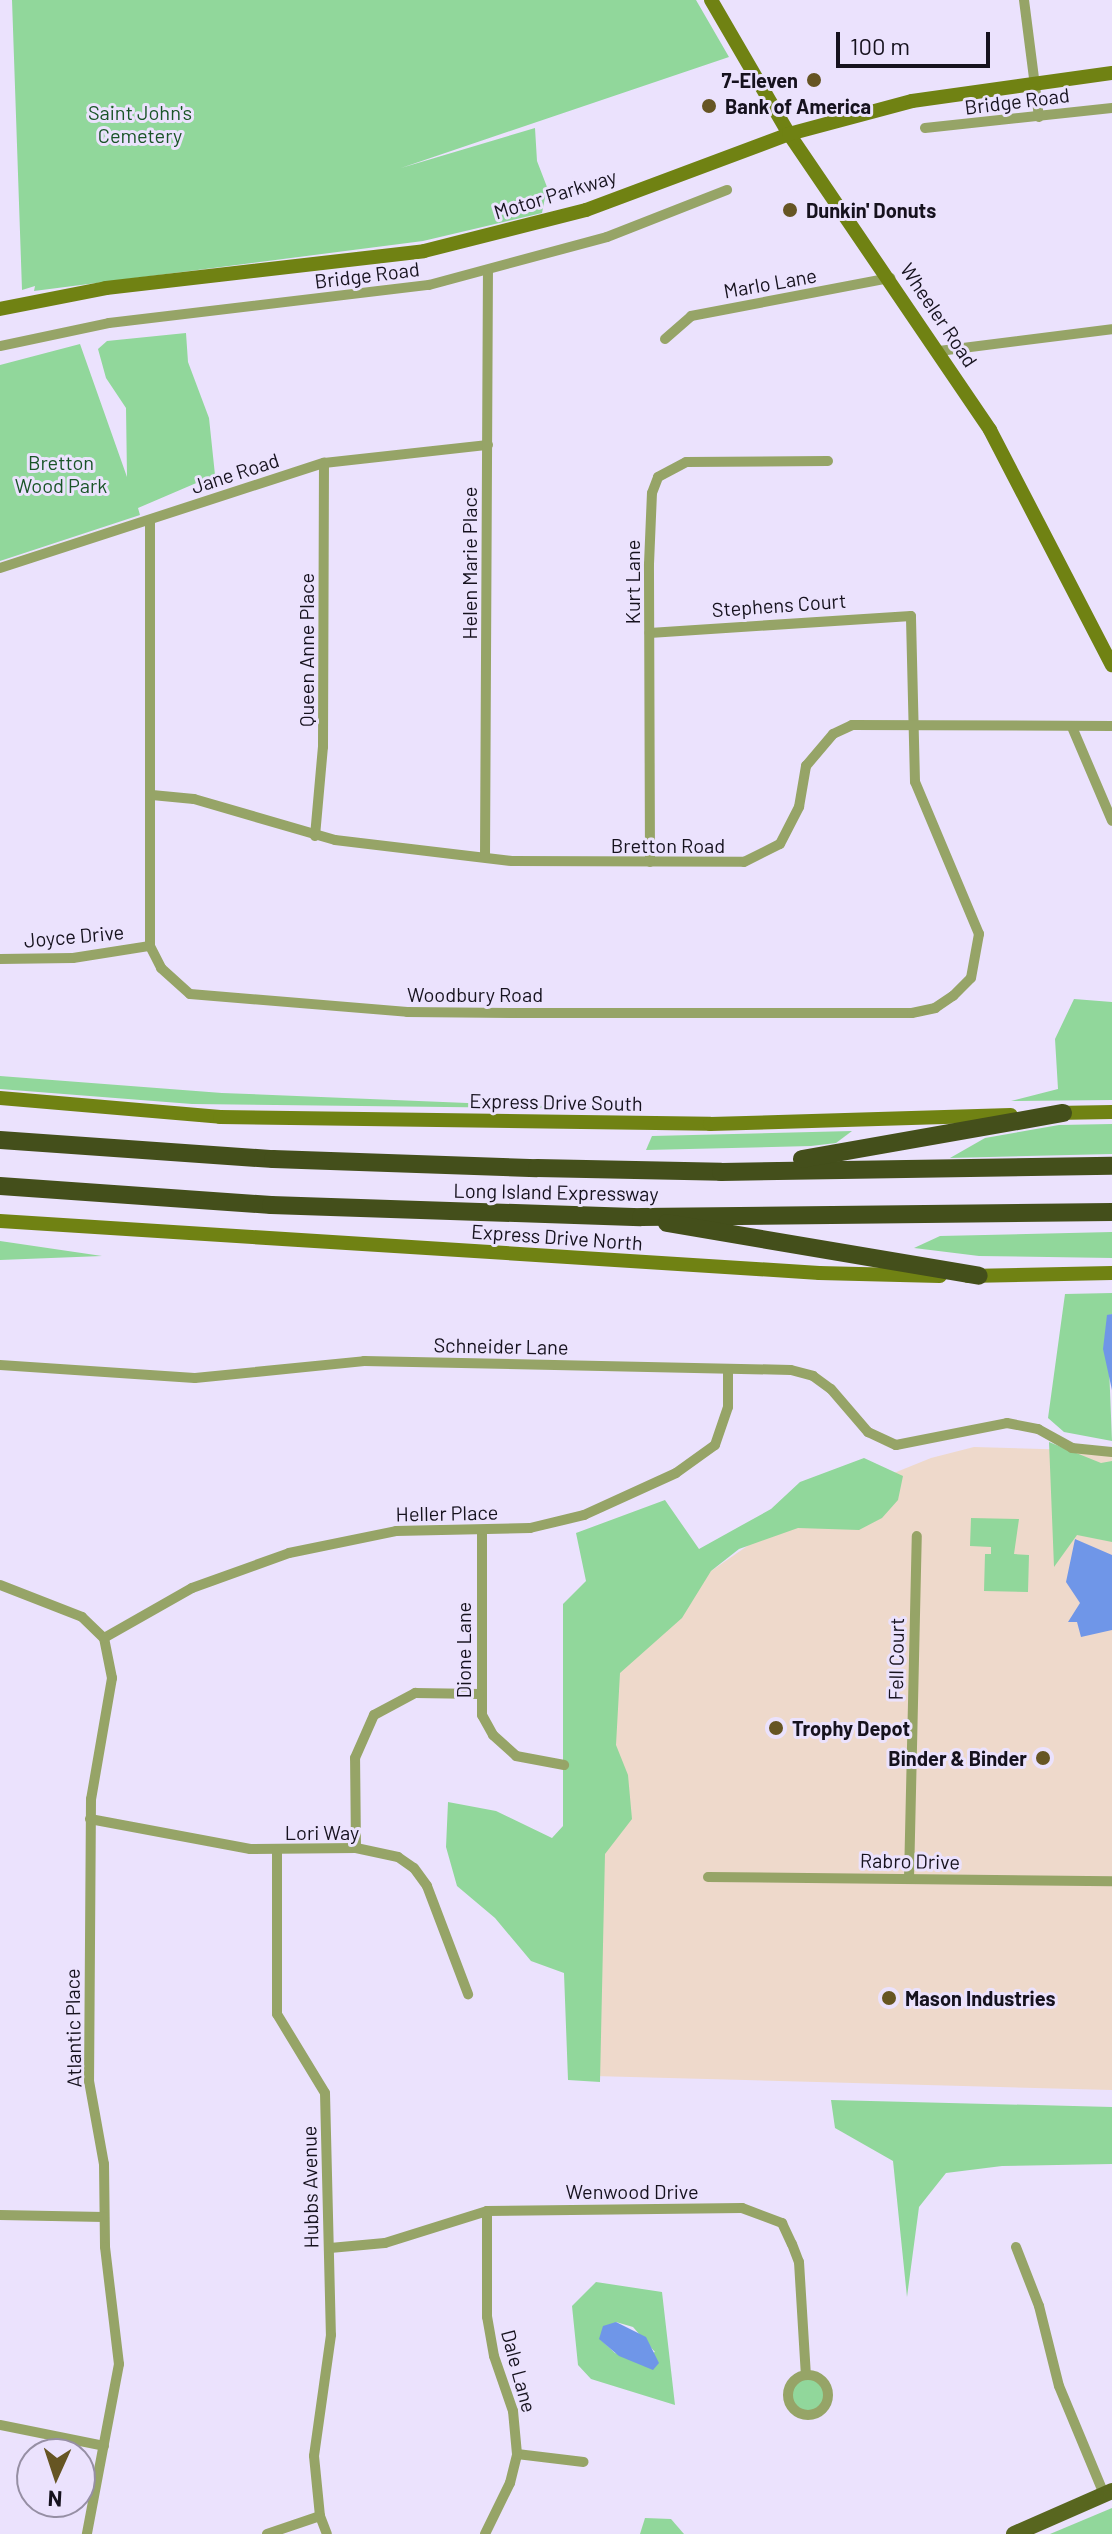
<!DOCTYPE html>
<style>
body{margin:0}
#map{position:relative;width:1112px;height:2534px;overflow:hidden;background:#ebe2fd;font-family:Barlow,sans-serif}
div>[style]{position:absolute}
[style*='--x']{left:calc(var(--x)*1px);top:calc(var(--y)*1px);width:calc(var(--w)*1px);rotate:calc(var(--a)*1deg)}
.industrial>*{inset:0;background:#eed9cb}
.green>*{inset:0;background:#91d79b}
.round{border-radius:50%}
.water>*{inset:0;background:#6f96e8}
.street>*{height:10px;margin:-5px;padding:0 5px;transform-origin:5px;border-radius:5px;background:#96a467}
.street>.ring{margin:-5px;padding:0;box-sizing:content-box;background:none;border:10px solid #96a467;border-radius:50%}
.secondary>*{height:14px;margin:-7px;padding:0 7px;transform-origin:7px;border-radius:7px;background:#708213}
.primary>*{height:16px;margin:-8px;padding:0 8px;transform-origin:8px;border-radius:8px;background:#58661f}
.highway>*{height:18px;margin:-9px;padding:0 9px;transform-origin:9px;border-radius:9px;background:#444f1b}
.dots>*{width:22px;height:22px;translate:-50% -50%;box-sizing:border-box;border:4px solid #ebe2fd;border-radius:50%}
span{translate:-50% -50%;white-space:nowrap;text-align:center;line-height:1.15;-webkit-text-stroke:6px #ebe2fd;paint-order:stroke}
.poi-label{font-size:20px;color:#16121e;font-weight:700}
.right{translate:-100% -50%;text-align:right}
.left{translate:0 -50%;text-align:left}
.street-label{font-size:20px;color:#16121e}
.park-label{font-size:20px;color:#195427}
.north{position:absolute;left:16px;top:2438px;width:80px;height:80px;box-sizing:border-box;background:#ebe2fd;border:2px solid #968fa4;border-radius:50%;rotate:183deg;font-size:22px;font-weight:700;line-height:32px;text-align:center;color:#16121e}
.north::after{content:'';display:block;margin:auto;width:28px;height:36px;background:#665523;clip-path:polygon(50% 0,100% 100%,50% 72%,0 100%)}
.scale{position:absolute;left:836px;top:32px;width:154px;height:36px;box-sizing:border-box;border:4px solid #16121e;border-top:0;padding-left:10px;font-size:24px;line-height:28px;white-space:nowrap;color:#16121e;-webkit-text-stroke:6px #ebe2fd;paint-order:stroke}
</style>
<div id="map">
<div class="industrial">
<div style="clip-path:polygon(974px 1447px,1112px 1451px,1112px 2090px,593px 2076px,595px 1681px,666px 1602px,795px 1513px,931px 1458px)"></div>
</div>
<div class="green">
<div style="clip-path:polygon(12px 0,696px 0,729px 57px,401px 168px,535px 128px,537px 161px,547px 187px,542px 213px,423px 241px,34px 291px,35px 286px,22px 290px)"></div>
<div style="clip-path:polygon(186px 333px,188px 362px,209px 418px,215px 475px,138px 508px,140px 515px,0 561px,0 365px,80px 344px,127px 477px,126px 408px,106px 378px,98px 349px,107px 341px)"></div>
<div style="clip-path:polygon(1074px 999px,1112px 1002px,1112px 1100px,1011px 1101px,1058px 1089px,1055px 1039px)"></div>
<div style="clip-path:polygon(0 1076px,222px 1093px,618px 1109px,192px 1104px,0 1089px)"></div>
<div style="clip-path:polygon(1112px 1124px,1112px 1154px,950px 1158px,985px 1138px,1059px 1125px)"></div>
<div style="clip-path:polygon(852px 1131px,836px 1143px,811px 1146px,646px 1150px,652px 1136px)"></div>
<div style="clip-path:polygon(1112px 1232px,1112px 1258px,979px 1256px,914px 1248px,940px 1236px)"></div>
<div style="clip-path:polygon(0 1241px,102px 1256px,0 1260px)"></div>
<div style="clip-path:polygon(1112px 1293px,1112px 1314px,1107px 1316px,1112px 1441px,1064px 1432px,1048px 1418px,1065px 1294px)"></div>
<div style="clip-path:polygon(1049px 1442px,1101px 1463px,1112px 1461px,1112px 1542px,1077px 1535px,1054px 1567px)"></div>
<div style="clip-path:polygon(864px 1458px,903px 1476px,898px 1500px,882px 1518px,859px 1530px,798px 1528px,739px 1549px,711px 1571px,682px 1618px,620px 1673px,616px 1745px,628px 1775px,632px 1819px,605px 1854px,600px 2082px,568px 2080px,564px 1973px,531px 1961px,495px 1918px,457px 1886px,446px 1847px,448px 1802px,496px 1811px,552px 1838px,563px 1826px,563px 1604px,586px 1581px,576px 1533px,665px 1500px,699px 1549px,771px 1509px,800px 1482px)"></div>
<div style="clip-path:polygon(971px 1518px,1019px 1519px,1014px 1554px,1029px 1555px,1028px 1592px,984px 1591px,985px 1554px,991px 1554px,991px 1547px,970px 1546px)"></div>
<div style="clip-path:polygon(831px 2100px,1112px 2107px,1112px 2164px,1002px 2166px,946px 2173px,919px 2207px,907px 2297px,893px 2161px,835px 2128px)"></div>
<div style="clip-path:polygon(evenodd,596px 2282px,662px 2292px,675px 2405px,591px 2379px,578px 2365px,572px 2306px,596px 2282px,616px 2322px,633px 2327px,655px 2352px,635px 2359px,615px 2353px,600px 2339px,616px 2322px)"></div>
<div class="round" style="left:791px;top:2378px;width:34px;height:34px"></div>
<div style="clip-path:polygon(1112px 2508px,1112px 2534px,1050px 2534px)"></div>
<div style="clip-path:polygon(645px 2518px,671px 2519px,684px 2534px,640px 2534px)"></div>
</div>
<div class="water">
<div style="clip-path:polygon(1112px 1314px,1112px 1390px,1103px 1349px,1107px 1315px)"></div>
<div style="clip-path:polygon(1075px 1539px,1112px 1555px,1112px 1630px,1081px 1637px,1077px 1622px,1068px 1622px,1080px 1603px,1066px 1582px)"></div>
<div style="clip-path:polygon(616px 2322px,646px 2337px,659px 2363px,653px 2370px,619px 2356px,599px 2339px,603px 2326px)"></div>
</div>
<div class="street">
<div style="--x:1024;--y:0;--w:118;--a:82.7"></div>
<div style="--x:925;--y:128;--w:188;--a:-6.1"></div>
<div style="--x:665;--y:339;--w:35;--a:-41"></div>
<div style="--x:691;--y:316;--w:203;--a:-10.8"></div>
<div style="--x:0;--y:346;--w:111;--a:-11.9"></div>
<div style="--x:109;--y:323;--w:322;--a:-6.8"></div>
<div style="--x:429;--y:285;--w:184;--a:-15.1"></div>
<div style="--x:607;--y:237;--w:129;--a:-21.4"></div>
<div style="--x:939;--y:351;--w:174;--a:-7.2"></div>
<div style="--x:150;--y:520;--w:426;--a:90"></div>
<div style="--x:150;--y:946;--w:25;--a:63"></div>
<div style="--x:161;--y:968;--w:39;--a:42"></div>
<div style="--x:190;--y:994;--w:218;--a:4.7"></div>
<div style="--x:407;--y:1012;--w:113;--a:0.5"></div>
<div style="--x:520;--y:1013;--w:392;--a:0"></div>
<div style="--x:912;--y:1013;--w:24;--a:-12"></div>
<div style="--x:935;--y:1008;--w:22;--a:-34"></div>
<div style="--x:953;--y:996;--w:25;--a:-45"></div>
<div style="--x:971;--y:978;--w:45;--a:-79.7"></div>
<div style="--x:979;--y:934;--w:165;--a:-112.8"></div>
<div style="--x:915;--y:782;--w:166;--a:-91.4"></div>
<div style="--x:911;--y:616;--w:262;--a:176.3"></div>
<div style="--x:0;--y:568;--w:341;--a:-18"></div>
<div style="--x:324;--y:463;--w:165;--a:-6.3"></div>
<div style="--x:1072;--y:727;--w:102;--a:66.9"></div>
<div style="--x:152;--y:795;--w:42;--a:5.4"></div>
<div style="--x:194;--y:799;--w:147;--a:16.2"></div>
<div style="--x:335;--y:840;--w:178;--a:6.8"></div>
<div style="--x:512;--y:861;--w:232;--a:0.2"></div>
<div style="--x:744;--y:862;--w:40;--a:-26.6"></div>
<div style="--x:780;--y:844;--w:42;--a:-62.8"></div>
<div style="--x:799;--y:807;--w:42;--a:-80.3"></div>
<div style="--x:806;--y:766;--w:42;--a:-49.8"></div>
<div style="--x:833;--y:734;--w:21;--a:-25"></div>
<div style="--x:852;--y:725;--w:260;--a:0.2"></div>
<div style="--x:315;--y:836;--w:89;--a:-84.9"></div>
<div style="--x:323;--y:747;--w:284;--a:-89.8"></div>
<div style="--x:485;--y:857;--w:587;--a:-89.71"></div>
<div style="--x:650;--y:862;--w:298;--a:-90.2"></div>
<div style="--x:649;--y:564;--w:71;--a:-87.6"></div>
<div style="--x:652;--y:493;--w:17;--a:-69"></div>
<div style="--x:658;--y:477;--w:32;--a:-28"></div>
<div style="--x:686;--y:462;--w:142;--a:-0.4"></div>
<div style="--x:0;--y:959;--w:73;--a:-0.8"></div>
<div style="--x:73;--y:958;--w:78;--a:-8.9"></div>
<div style="--x:0;--y:1365;--w:195;--a:3.8"></div>
<div style="--x:195;--y:1378;--w:170;--a:-5.7"></div>
<div style="--x:364;--y:1361;--w:427;--a:1.2"></div>
<div style="--x:791;--y:1370;--w:23;--a:15"></div>
<div style="--x:813;--y:1376;--w:22;--a:36"></div>
<div style="--x:831;--y:1389;--w:57;--a:49.3"></div>
<div style="--x:868;--y:1432;--w:31;--a:25"></div>
<div style="--x:896;--y:1445;--w:113;--a:-11.2"></div>
<div style="--x:1007;--y:1423;--w:32;--a:11"></div>
<div style="--x:1038;--y:1429;--w:39;--a:29"></div>
<div style="--x:1072;--y:1448;--w:40;--a:5.7"></div>
<div style="--x:482;--y:1530;--w:185;--a:90"></div>
<div style="--x:482;--y:1715;--w:23;--a:61"></div>
<div style="--x:493;--y:1735;--w:31;--a:42"></div>
<div style="--x:516;--y:1756;--w:49;--a:10.6"></div>
<div style="--x:0;--y:1585;--w:88;--a:21.3"></div>
<div style="--x:82;--y:1617;--w:30;--a:44"></div>
<div style="--x:104;--y:1638;--w:41;--a:78.7"></div>
<div style="--x:112;--y:1678;--w:123;--a:99.8"></div>
<div style="--x:91;--y:1799;--w:282;--a:90.4"></div>
<div style="--x:89;--y:2081;--w:84;--a:79.8"></div>
<div style="--x:104;--y:2164;--w:83;--a:89.3"></div>
<div style="--x:105;--y:2247;--w:118;--a:83.2"></div>
<div style="--x:119;--y:2364;--w:173;--a:100.7"></div>
<div style="--x:104;--y:1638;--w:101;--a:-29.6"></div>
<div style="--x:192;--y:1588;--w:103;--a:-19.8"></div>
<div style="--x:289;--y:1553;--w:109;--a:-11.6"></div>
<div style="--x:396;--y:1531;--w:134;--a:-1.3"></div>
<div style="--x:530;--y:1528;--w:56;--a:-13.5"></div>
<div style="--x:584;--y:1515;--w:101;--a:-24.5"></div>
<div style="--x:676;--y:1473;--w:48;--a:-35.7"></div>
<div style="--x:715;--y:1445;--w:40;--a:-71.1"></div>
<div style="--x:728;--y:1407;--w:37;--a:-90"></div>
<div style="--x:90;--y:1819;--w:163;--a:10.6"></div>
<div style="--x:250;--y:1849;--w:106;--a:-0.5"></div>
<div style="--x:356;--y:1848;--w:43;--a:12.1"></div>
<div style="--x:398;--y:1857;--w:19;--a:35"></div>
<div style="--x:414;--y:1868;--w:22;--a:54"></div>
<div style="--x:427;--y:1886;--w:116;--a:69.2"></div>
<div style="--x:356;--y:1848;--w:90;--a:-90.6"></div>
<div style="--x:355;--y:1758;--w:47;--a:-66.2"></div>
<div style="--x:374;--y:1715;--w:47;--a:-28.2"></div>
<div style="--x:415;--y:1693;--w:64;--a:0.9"></div>
<div style="--x:277;--y:1850;--w:164;--a:90"></div>
<div style="--x:277;--y:2014;--w:92;--a:58.7"></div>
<div style="--x:325;--y:2093;--w:242;--a:88.6"></div>
<div style="--x:331;--y:2335;--w:122;--a:98"></div>
<div style="--x:314;--y:2456;--w:60;--a:84.3"></div>
<div style="--x:320;--y:2516;--w:19;--a:69"></div>
<div style="--x:708;--y:1877;--w:404;--a:0.6"></div>
<div style="--x:909;--y:1879;--w:343;--a:-88.7"></div>
<div style="--x:0;--y:2215;--w:104;--a:1.1"></div>
<div style="--x:1016;--y:2247;--w:63;--a:68.7"></div>
<div style="--x:1039;--y:2306;--w:82;--a:76"></div>
<div style="--x:1059;--y:2386;--w:117;--a:67.4"></div>
<div style="--x:330;--y:2248;--w:55;--a:-5.2"></div>
<div style="--x:385;--y:2243;--w:107;--a:-17.4"></div>
<div style="--x:487;--y:2211;--w:255;--a:-0.7"></div>
<div style="--x:742;--y:2208;--w:43;--a:20.6"></div>
<div style="--x:782;--y:2223;--w:23;--a:65"></div>
<div style="--x:792;--y:2244;--w:19;--a:69"></div>
<div style="--x:799;--y:2262;--w:113;--a:86.5"></div>
<div class="ring" style="left:788px;top:2375px;width:30px;height:30px"></div>
<div style="--x:0;--y:2425;--w:106;--a:11.4"></div>
<div style="--x:517;--y:2454;--w:67;--a:6.8"></div>
<div style="--x:267;--y:2534;--w:56;--a:-18.8"></div>
<div style="--x:485;--y:2534;--w:57;--a:-63.9"></div>
<div style="--x:510;--y:2483;--w:30;--a:-76"></div>
<div style="--x:517;--y:2454;--w:43;--a:-95.3"></div>
<div style="--x:513;--y:2411;--w:58;--a:-109.1"></div>
<div style="--x:494;--y:2356;--w:40;--a:-100"></div>
<div style="--x:487;--y:2317;--w:106;--a:-90"></div>
</div>
<div class="secondary">
<div style="--x:711;--y:0;--w:155;--a:59.8"></div>
<div style="--x:789;--y:134;--w:358;--a:55.8"></div>
<div style="--x:990;--y:430;--w:265;--a:62.6"></div>
<div style="--x:0;--y:309;--w:108;--a:-11.2"></div>
<div style="--x:106;--y:288;--w:320;--a:-6.6"></div>
<div style="--x:424;--y:251;--w:167;--a:-14.2"></div>
<div style="--x:586;--y:210;--w:217;--a:-20.5"></div>
<div style="--x:789;--y:134;--w:127;--a:-15"></div>
<div style="--x:912;--y:101;--w:202;--a:-8"></div>
<div style="--x:0;--y:1098;--w:221;--a:4.9"></div>
<div style="--x:220;--y:1117;--w:490;--a:0.8"></div>
<div style="--x:710;--y:1124;--w:301;--a:-1.7"></div>
<div style="--x:1055;--y:1113;--w:57;--a:-1"></div>
<div style="--x:0;--y:1221;--w:821;--a:3.63"></div>
<div style="--x:819;--y:1273;--w:121;--a:1.4"></div>
<div style="--x:968;--y:1276;--w:144;--a:-1.2"></div>
</div>
<div class="primary">
<div style="--x:1014;--y:2534;--w:107;--a:-23.7"></div>
</div>
<div class="highway">
<div style="--x:0;--y:1140;--w:274;--a:4"></div>
<div style="--x:273;--y:1159;--w:264;--a:2"></div>
<div style="--x:537;--y:1168;--w:184;--a:1.2"></div>
<div style="--x:721;--y:1172;--w:391;--a:-0.9"></div>
<div style="--x:802;--y:1159;--w:265;--a:-10"></div>
<div style="--x:0;--y:1186;--w:272;--a:4"></div>
<div style="--x:271;--y:1205;--w:370;--a:1.9"></div>
<div style="--x:641;--y:1217;--w:471;--a:-0.6"></div>
<div style="--x:667;--y:1223;--w:316;--a:9.6"></div>
</div>
<div class="dots">
<div style="left:814px;top:80px;background:#665523"></div>
<div style="left:709px;top:106px;background:#665523"></div>
<div style="left:790px;top:210px;background:#665523"></div>
<div style="left:776px;top:1728px;background:#665523"></div>
<div style="left:1043px;top:1758px;background:#665523"></div>
<div style="left:889px;top:1998px;background:#665523"></div>
</div>
<div class="poi-label">
<span class="right" style="left:798px;top:80px">7-Eleven</span>
<span class="left" style="left:725px;top:106px">Bank of America</span>
<span class="left" style="left:806px;top:210px">Dunkin' Donuts</span>
<span class="left" style="left:792px;top:1728px">Trophy Depot</span>
<span class="right" style="left:1027px;top:1758px">Binder &amp; Binder</span>
<span class="left" style="left:905px;top:1998px">Mason Industries</span>
</div>
<div class="street-label">
<span style="left:1017px;top:101px;rotate:-7deg">Bridge Road</span>
<span style="left:555px;top:194px;rotate:-17deg">Motor Parkway</span>
<span style="left:367px;top:275px;rotate:-7deg">Bridge Road</span>
<span style="left:770px;top:283px;rotate:-10deg">Marlo Lane</span>
<span style="left:939px;top:315px;rotate:56deg">Wheeler Road</span>
<span style="left:235px;top:473px;rotate:-18deg">Jane Road</span>
<span style="left:469px;top:563px;rotate:-90deg">Helen Marie Place</span>
<span style="left:632px;top:582px;rotate:-90deg">Kurt Lane</span>
<span style="left:779px;top:605px;rotate:-4deg">Stephens Court</span>
<span style="left:306px;top:650px;rotate:-90deg">Queen Anne Place</span>
<span style="left:668px;top:845px">Bretton Road</span>
<span style="left:74px;top:936px;rotate:-5deg">Joyce Drive</span>
<span style="left:475px;top:994px">Woodbury Road</span>
<span style="left:556px;top:1102px;rotate:1deg">Express Drive South</span>
<span style="left:556px;top:1192px;rotate:1deg">Long Island Expressway</span>
<span style="left:557px;top:1237px;rotate:4deg">Express Drive North</span>
<span style="left:501px;top:1346px;rotate:1deg">Schneider Lane</span>
<span style="left:447px;top:1513px;rotate:-1deg">Heller Place</span>
<span style="left:463px;top:1650px;rotate:-90deg">Dione Lane</span>
<span style="left:896px;top:1659px;rotate:-89deg">Fell Court</span>
<span style="left:322px;top:1832px">Lori Way</span>
<span style="left:910px;top:1861px;rotate:1deg">Rabro Drive</span>
<span style="left:73px;top:2028px;rotate:-91deg">Atlantic Place</span>
<span style="left:310px;top:2187px;rotate:-91deg">Hubbs Avenue</span>
<span style="left:632px;top:2191px">Wenwood Drive</span>
<span style="left:519px;top:2371px;rotate:75deg">Dale Lane</span>
</div>
<div class="park-label">
<span style="left:140px;top:124px">Saint John's<br>Cemetery</span>
<span style="left:61px;top:474px">Bretton<br>Wood Park</span>
</div>
<div class="north">N</div>
<div class="scale">100 m</div>
</div>
